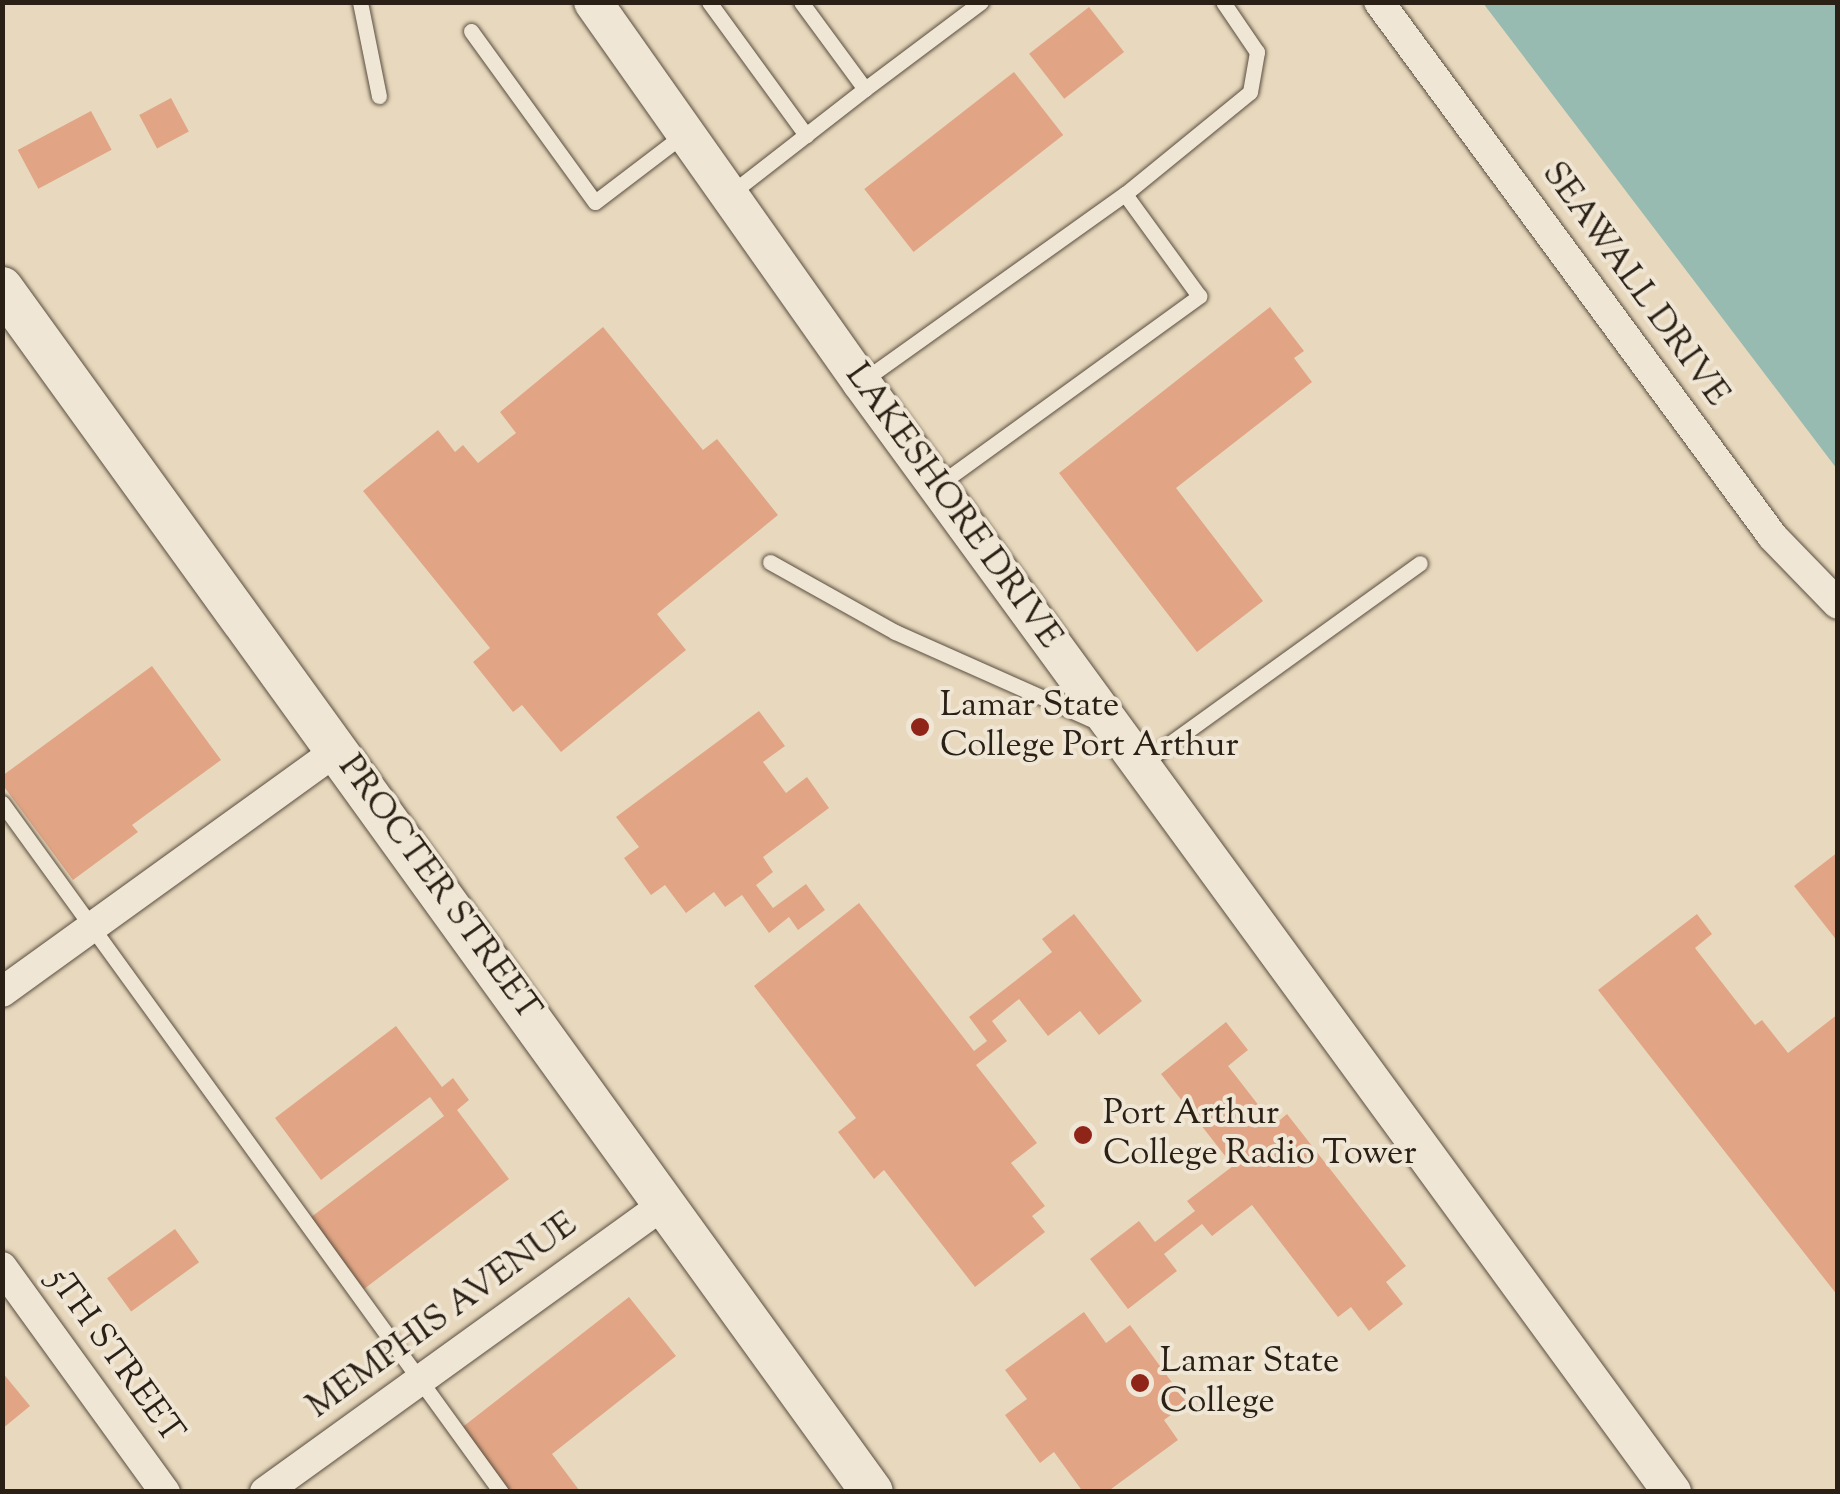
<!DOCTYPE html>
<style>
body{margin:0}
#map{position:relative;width:1840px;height:1494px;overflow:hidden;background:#e8d9be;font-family:"Sorts Mill Goudy",serif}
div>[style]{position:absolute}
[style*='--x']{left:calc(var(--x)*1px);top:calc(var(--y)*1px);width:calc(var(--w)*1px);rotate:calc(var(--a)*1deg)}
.water>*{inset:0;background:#97bab1}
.building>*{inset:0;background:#e1a585;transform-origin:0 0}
.roads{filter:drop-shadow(0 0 2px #5a4e3f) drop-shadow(0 0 2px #5a4e3f)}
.service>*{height:15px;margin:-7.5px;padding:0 7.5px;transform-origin:7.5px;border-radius:7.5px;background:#f0e6d5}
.minor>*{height:30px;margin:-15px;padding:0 15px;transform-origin:15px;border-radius:15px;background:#f0e6d5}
.tertiary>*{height:38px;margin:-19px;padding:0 19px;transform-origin:19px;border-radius:19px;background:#f0e6d5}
.secondary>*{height:42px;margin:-21px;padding:0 21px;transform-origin:21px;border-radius:21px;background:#f0e6d5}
.dots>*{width:28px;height:28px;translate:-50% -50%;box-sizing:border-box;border:5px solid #f0e6d5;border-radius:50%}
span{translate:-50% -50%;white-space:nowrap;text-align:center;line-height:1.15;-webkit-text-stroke:8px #f0e6d5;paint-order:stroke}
.street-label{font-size:35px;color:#2b2015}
.poi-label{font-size:35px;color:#2b2015}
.left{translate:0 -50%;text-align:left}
.frame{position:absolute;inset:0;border:5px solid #2b2015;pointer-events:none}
</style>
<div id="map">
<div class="water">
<div style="clip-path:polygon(1483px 3px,1837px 3px,1837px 469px)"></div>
</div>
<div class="building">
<div style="left:1089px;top:7px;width:57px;height:76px;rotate:52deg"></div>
<div style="left:1014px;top:72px;width:80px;height:190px;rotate:52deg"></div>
<div style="left:171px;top:98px;width:38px;height:36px;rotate:62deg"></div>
<div style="left:91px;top:111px;width:44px;height:83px;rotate:62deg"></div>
<div style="clip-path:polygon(1270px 307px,1304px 351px,1294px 358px,1312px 382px,1176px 488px,1263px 601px,1197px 652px,1059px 473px)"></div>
<div style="clip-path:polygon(603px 327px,703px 450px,717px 439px,778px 515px,657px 614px,686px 650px,561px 752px,522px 705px,513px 712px,473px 662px,490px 648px,363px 491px,438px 430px,455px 452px,463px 445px,478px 463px,516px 433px,500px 412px)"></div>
<div style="clip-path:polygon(152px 666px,221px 760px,132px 825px,138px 832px,73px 880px,2px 784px,2px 776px)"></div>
<div style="clip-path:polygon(759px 711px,785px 746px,763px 762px,786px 793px,807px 777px,829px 808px,763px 857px,773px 872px,756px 885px,773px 908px,806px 884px,825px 910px,798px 930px,789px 917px,769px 933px,742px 895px,725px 907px,714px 892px,686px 913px,665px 885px,651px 895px,624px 858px,639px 847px,616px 817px)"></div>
<div style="clip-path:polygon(1838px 852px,1838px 942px,1794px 886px)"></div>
<div style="clip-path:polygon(859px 903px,974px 1051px,987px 1041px,969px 1017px,1052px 952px,1042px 939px,1074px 914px,1142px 1001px,1099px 1035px,1080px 1011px,1048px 1036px,1019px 999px,992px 1021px,1007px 1041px,976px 1065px,1037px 1143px,1011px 1163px,1045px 1206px,1032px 1216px,1045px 1232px,975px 1287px,884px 1170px,874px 1179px,838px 1132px,856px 1118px,754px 986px)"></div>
<div style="clip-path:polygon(1697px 914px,1712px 934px,1695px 948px,1755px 1025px,1762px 1020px,1788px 1053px,1838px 1014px,1838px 1296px,1598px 990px)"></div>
<div style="clip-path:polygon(1226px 1022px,1248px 1050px,1228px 1066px,1274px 1125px,1287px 1114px,1406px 1266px,1386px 1282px,1403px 1304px,1369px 1331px,1351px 1307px,1338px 1317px,1252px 1205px,1212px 1236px,1202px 1224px,1164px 1254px,1177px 1271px,1128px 1309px,1090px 1259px,1139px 1221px,1155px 1242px,1195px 1211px,1187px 1201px,1233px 1166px,1161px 1074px)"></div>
<div style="clip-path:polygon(396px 1026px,442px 1087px,453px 1078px,469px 1100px,457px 1110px,509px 1179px,364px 1289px,310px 1218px,444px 1116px,430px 1097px,321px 1180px,275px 1118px)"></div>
<div style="left:175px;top:1229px;width:41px;height:84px;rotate:54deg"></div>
<div style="clip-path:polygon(629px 1297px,676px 1356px,552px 1454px,579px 1490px,509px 1492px,460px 1429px)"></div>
<div style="clip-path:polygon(1084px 1312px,1106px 1343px,1130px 1325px,1187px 1403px,1164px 1420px,1178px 1440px,1107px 1492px,1083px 1492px,1054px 1452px,1040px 1463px,1005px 1415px,1027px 1399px,1005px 1370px)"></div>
<div style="clip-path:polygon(2px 1372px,30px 1406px,2px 1429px)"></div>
</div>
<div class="roads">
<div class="service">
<div style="--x:360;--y:2;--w:96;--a:78.6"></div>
<div style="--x:709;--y:2;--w:165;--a:53.9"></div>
<div style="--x:801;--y:2;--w:108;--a:53.7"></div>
<div style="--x:865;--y:89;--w:145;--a:-36.9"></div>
<div style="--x:471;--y:31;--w:211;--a:54.1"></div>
<div style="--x:595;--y:202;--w:111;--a:-37.3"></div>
<div style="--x:730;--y:194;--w:171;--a:-37.9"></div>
<div style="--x:861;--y:382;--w:324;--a:-35.5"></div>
<div style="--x:937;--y:486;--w:324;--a:-35.9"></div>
<div style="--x:1199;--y:296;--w:126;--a:-126"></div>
<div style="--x:1125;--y:194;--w:161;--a:-39.2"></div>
<div style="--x:1250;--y:92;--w:41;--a:-80.1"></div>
<div style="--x:1257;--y:52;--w:60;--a:-124.2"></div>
<div style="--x:770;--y:562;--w:143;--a:29.2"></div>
<div style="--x:895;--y:632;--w:221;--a:24"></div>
<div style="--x:1140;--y:765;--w:345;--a:-35.8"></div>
<div style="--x:2;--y:803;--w:851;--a:54.09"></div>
</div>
<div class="minor">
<div style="--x:1379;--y:2;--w:664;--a:53.63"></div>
<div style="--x:1773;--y:537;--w:93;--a:45.9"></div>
<div style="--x:2;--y:992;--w:413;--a:-35.8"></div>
<div style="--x:2;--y:1267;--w:278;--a:54.1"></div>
<div style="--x:265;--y:1492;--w:493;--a:-35.8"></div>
</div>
<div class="tertiary">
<div style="--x:593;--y:2;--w:465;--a:54.8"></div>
<div style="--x:861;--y:382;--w:1375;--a:53.85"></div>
</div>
<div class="secondary">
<div style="--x:2;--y:288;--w:1485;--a:54.15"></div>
</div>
</div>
<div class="dots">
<div style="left:920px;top:727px;background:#8f2418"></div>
<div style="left:1083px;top:1135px;background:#8f2418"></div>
<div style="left:1140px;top:1383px;background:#8f2418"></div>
</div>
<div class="street-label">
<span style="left:1634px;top:285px;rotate:54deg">SEAWALL DRIVE</span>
<span style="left:952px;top:507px;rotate:54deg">LAKESHORE DRIVE</span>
<span style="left:438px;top:889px;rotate:54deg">PROCTER STREET</span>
<span style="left:443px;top:1317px;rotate:-36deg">MEMPHIS AVENUE</span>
<span style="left:114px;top:1357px;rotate:54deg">5TH STREET</span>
</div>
<div class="poi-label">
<span class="left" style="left:940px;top:727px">Lamar State<br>College Port Arthur</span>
<span class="left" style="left:1103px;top:1135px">Port Arthur<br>College Radio Tower</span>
<span class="left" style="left:1160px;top:1383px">Lamar State<br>College</span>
</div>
<div class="frame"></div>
</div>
